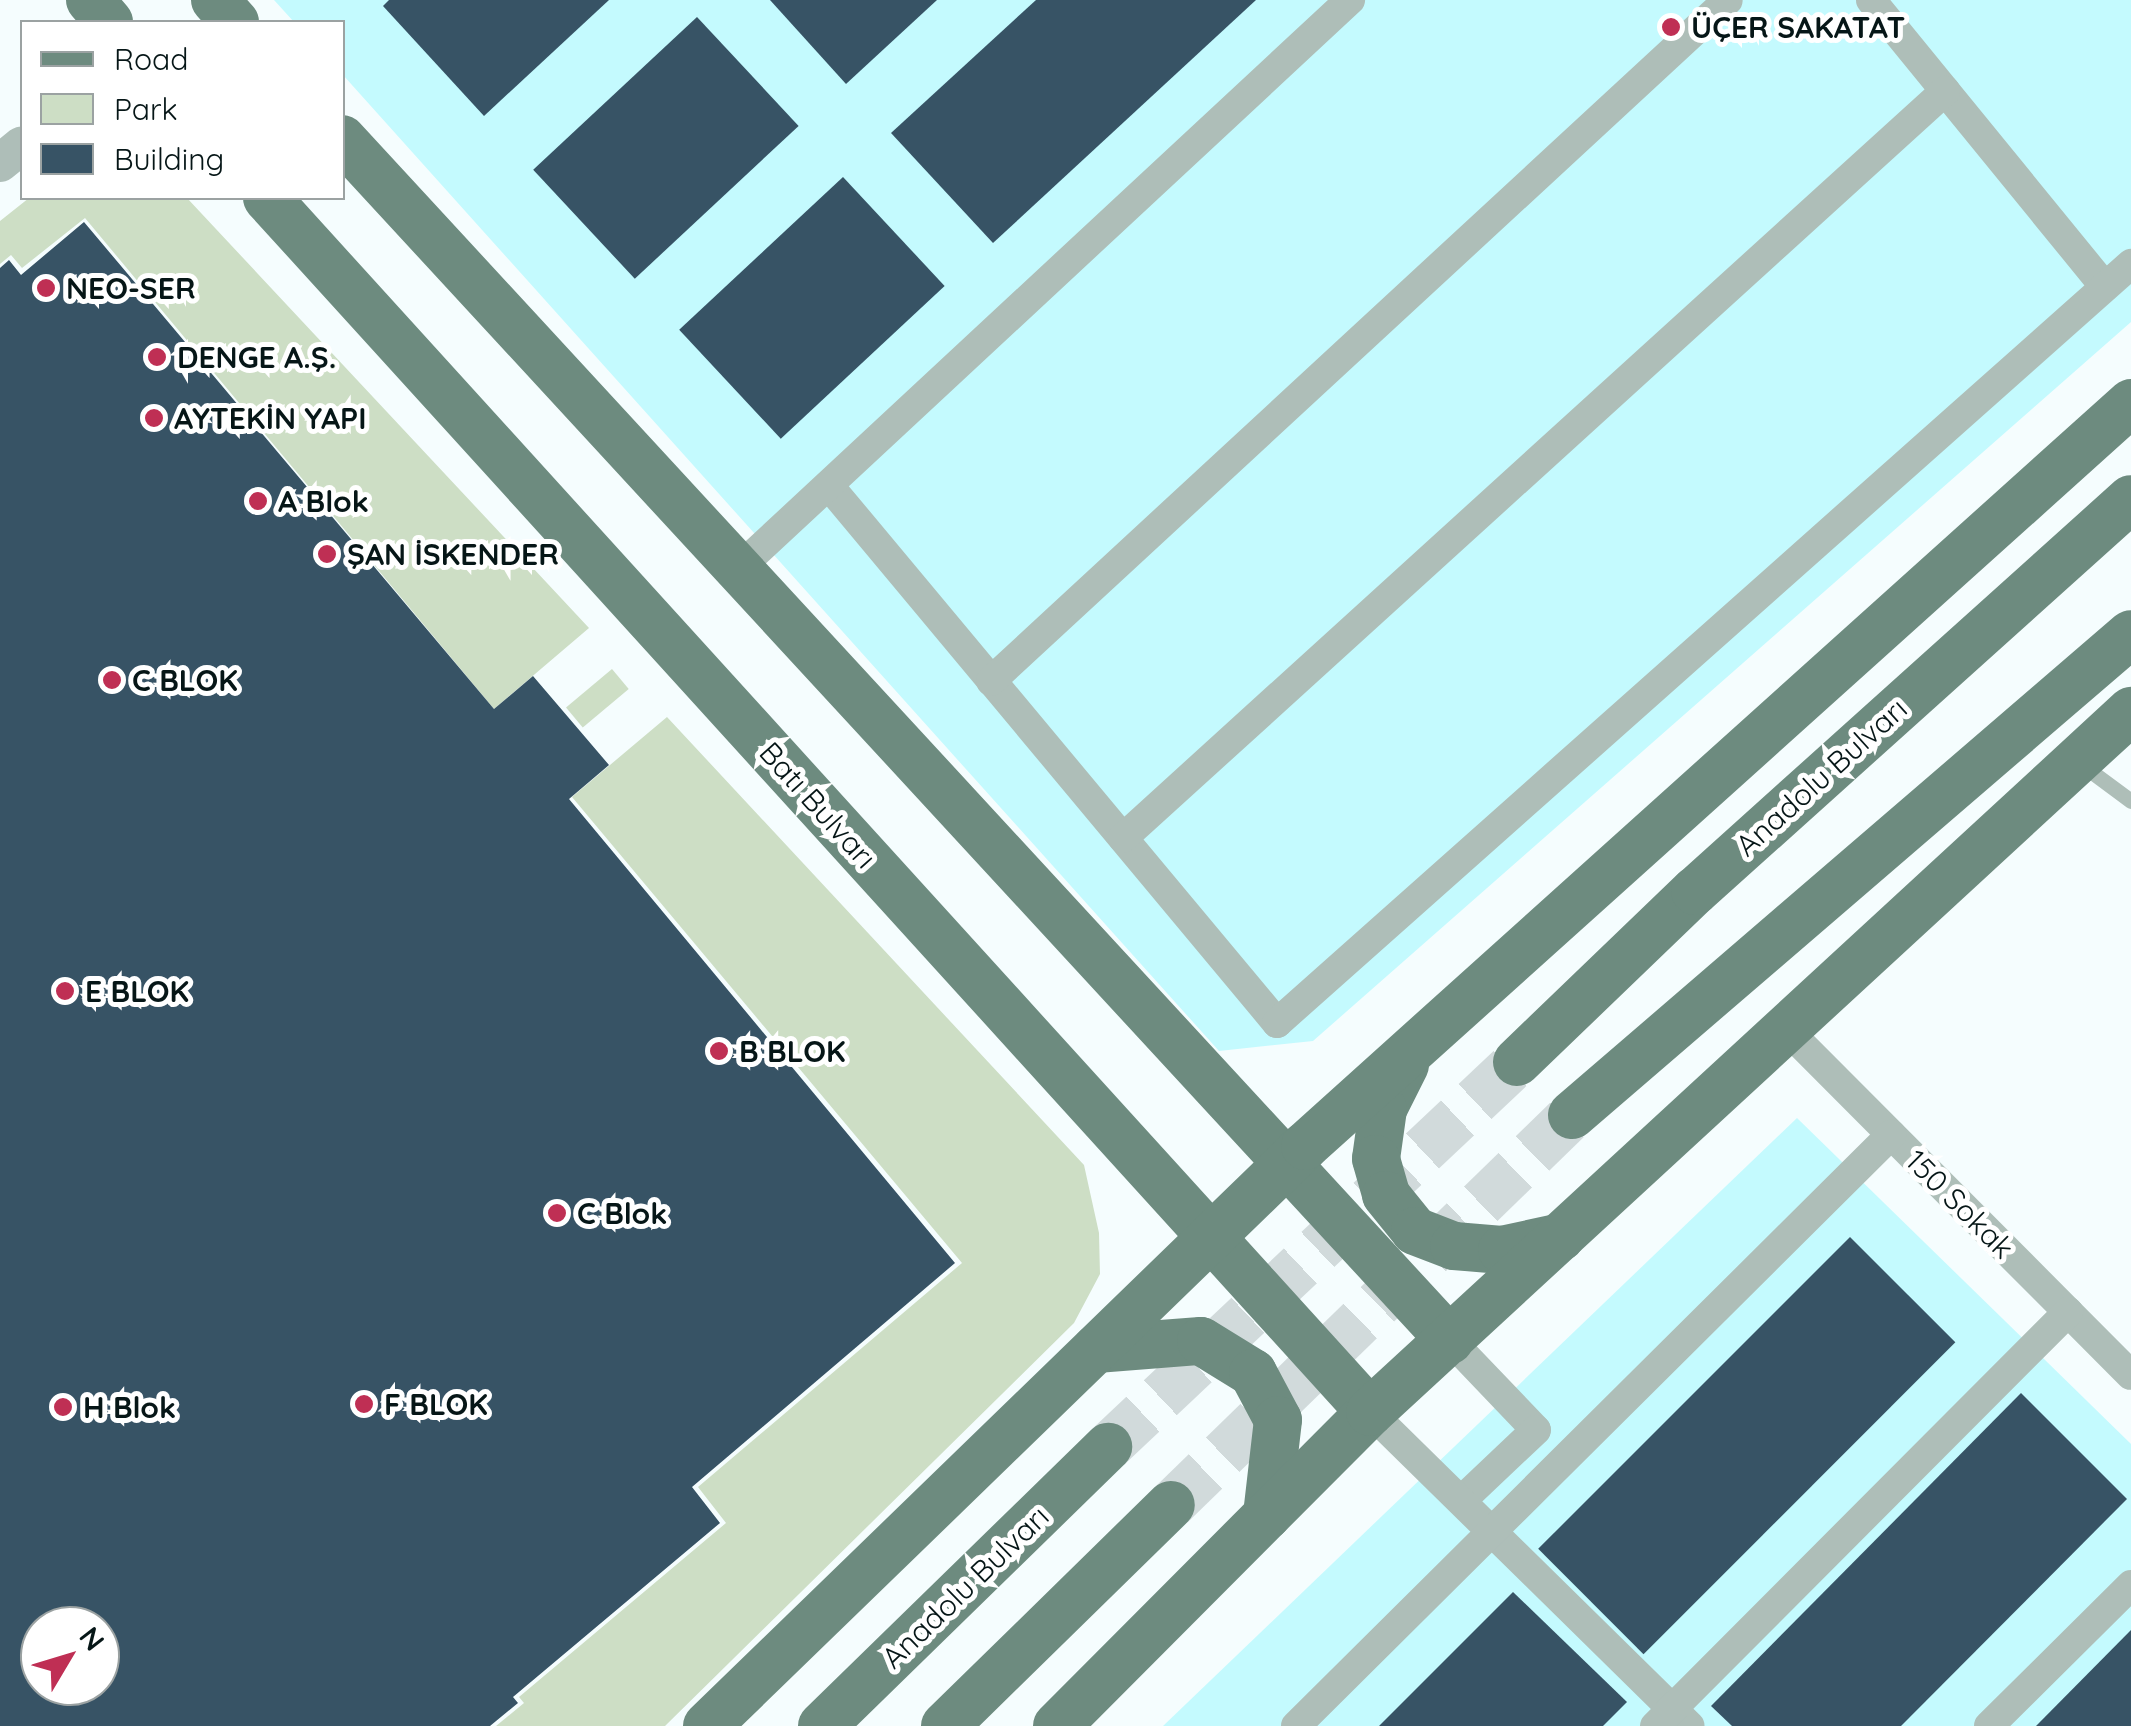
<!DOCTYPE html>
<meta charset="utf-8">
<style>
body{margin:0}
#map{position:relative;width:2131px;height:1726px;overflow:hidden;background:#f5fdfe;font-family:Quicksand,sans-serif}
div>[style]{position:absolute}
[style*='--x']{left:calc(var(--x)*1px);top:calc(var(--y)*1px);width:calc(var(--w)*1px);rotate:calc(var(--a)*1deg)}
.built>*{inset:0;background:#c4fafe}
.green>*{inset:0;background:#cddec5;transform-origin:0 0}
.building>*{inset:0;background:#375365;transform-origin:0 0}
.primary-tunnel>*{height:48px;margin-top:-24px;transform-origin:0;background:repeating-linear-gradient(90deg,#d1dadb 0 48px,transparent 0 72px)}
.service>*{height:15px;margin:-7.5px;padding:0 7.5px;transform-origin:7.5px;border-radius:7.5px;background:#aebeb8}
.minor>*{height:30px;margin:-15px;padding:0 15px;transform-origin:15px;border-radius:15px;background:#aebeb8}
.tertiary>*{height:38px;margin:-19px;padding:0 19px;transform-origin:19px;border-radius:19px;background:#aebeb8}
.primary>*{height:48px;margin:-24px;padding:0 24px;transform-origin:24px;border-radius:24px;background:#6d8b7f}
.dots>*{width:28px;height:28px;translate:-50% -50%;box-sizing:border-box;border:5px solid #fff;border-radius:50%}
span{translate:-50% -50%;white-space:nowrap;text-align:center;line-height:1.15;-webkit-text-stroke:10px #fff;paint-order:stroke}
.poi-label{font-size:30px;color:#061617;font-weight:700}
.left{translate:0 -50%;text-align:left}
.street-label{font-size:30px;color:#061617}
.legend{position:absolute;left:20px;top:20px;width:325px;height:180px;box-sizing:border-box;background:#fff;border:2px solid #9ba2a2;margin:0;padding:12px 18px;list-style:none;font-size:30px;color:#061617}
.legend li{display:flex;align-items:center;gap:20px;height:50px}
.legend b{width:50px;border:2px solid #9ba2a2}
.north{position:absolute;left:20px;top:1606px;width:100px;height:100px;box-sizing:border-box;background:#fff;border:2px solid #9ba2a2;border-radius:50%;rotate:52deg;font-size:28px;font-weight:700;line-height:40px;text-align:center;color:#061617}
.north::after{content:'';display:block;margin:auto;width:35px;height:45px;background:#bf2f54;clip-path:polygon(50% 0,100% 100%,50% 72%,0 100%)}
</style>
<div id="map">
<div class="built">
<div style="clip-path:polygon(274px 0,2131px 0,2131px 322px,1313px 1041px,1219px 1051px,343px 75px,342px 22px,294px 22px)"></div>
<div style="clip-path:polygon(1797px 1118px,2131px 1444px,2131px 1726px,1163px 1726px)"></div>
</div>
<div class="green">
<div style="clip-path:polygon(29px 198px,187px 198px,589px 628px,494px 709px,85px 218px,22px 268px,11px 255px,0 264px,0 221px)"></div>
<div style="left:612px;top:669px;width:26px;height:60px;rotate:50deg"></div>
<div style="clip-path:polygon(667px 717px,1084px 1165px,1099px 1233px,1100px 1274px,1074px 1323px,665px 1726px,496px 1726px,524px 1703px,519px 1697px,726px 1523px,698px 1487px,962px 1263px,572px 797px)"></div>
</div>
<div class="building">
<div style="clip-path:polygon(389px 0,609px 0,484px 116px,383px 6px)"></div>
<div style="clip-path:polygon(770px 0,937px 0,846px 84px)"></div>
<div style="clip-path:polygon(1036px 0,1256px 0,993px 243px,891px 133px)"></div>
<div style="left:697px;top:17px;width:149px;height:224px;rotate:47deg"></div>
<div style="left:843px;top:177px;width:149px;height:224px;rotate:47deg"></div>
<div style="clip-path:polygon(evenodd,84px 222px,494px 709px,533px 676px,609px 765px,569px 799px,955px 1263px,692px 1487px,720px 1523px,513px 1697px,518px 1703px,490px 1726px,0 1726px,0 268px,9px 260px,21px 275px,84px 222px,40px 1626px,100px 1626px,100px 1686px,40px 1686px,40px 1626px)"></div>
<div style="left:1850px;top:1237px;width:149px;height:441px;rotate:45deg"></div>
<div style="clip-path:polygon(2021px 1393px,2127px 1499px,1901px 1726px,1732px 1726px,1711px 1706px)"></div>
<div style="clip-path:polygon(1513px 1592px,1627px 1702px,1603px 1726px,1379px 1726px)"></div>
<div style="clip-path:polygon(2131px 1630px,2131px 1726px,2036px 1726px)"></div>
</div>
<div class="primary-tunnel">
<div style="--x:1108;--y:1447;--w:562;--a:-43.27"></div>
<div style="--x:1171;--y:1505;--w:559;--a:-44.2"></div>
</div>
<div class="service">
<div style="--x:2081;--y:764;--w:62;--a:36.5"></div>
</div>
<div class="minor">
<div style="--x:1871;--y:0;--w:370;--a:50.8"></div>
<div style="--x:830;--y:487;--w:698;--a:50.17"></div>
<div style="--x:1277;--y:1023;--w:1143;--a:-41.63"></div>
<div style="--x:740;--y:567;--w:833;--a:-42.91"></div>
<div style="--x:991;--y:681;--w:1003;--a:-42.74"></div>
<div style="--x:1123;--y:838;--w:1111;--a:-42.26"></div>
<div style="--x:1789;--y:1032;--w:484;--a:45.1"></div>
<div style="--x:1450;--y:1340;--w:124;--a:46.3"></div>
<div style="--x:1536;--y:1430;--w:102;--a:136.6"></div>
<div style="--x:1370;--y:1412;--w:448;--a:44.5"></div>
<div style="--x:1296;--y:1726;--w:839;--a:-44.81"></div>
<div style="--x:1655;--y:1726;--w:585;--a:-45.07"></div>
<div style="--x:1989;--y:1726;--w:200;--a:-44.8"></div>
</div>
<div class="tertiary">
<div style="--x:0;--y:163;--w:28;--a:-39"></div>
</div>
<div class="primary">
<div style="--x:90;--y:0;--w:29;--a:49"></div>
<div style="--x:215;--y:0;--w:30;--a:48"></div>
<div style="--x:342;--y:139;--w:1634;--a:47.31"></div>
<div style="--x:267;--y:198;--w:1640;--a:47.74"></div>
<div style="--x:1517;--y:1062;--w:247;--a:-43.9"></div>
<div style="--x:1695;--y:891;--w:586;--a:-41.96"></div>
<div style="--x:1405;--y:1065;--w:49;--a:116.6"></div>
<div style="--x:1383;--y:1109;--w:50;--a:98"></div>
<div style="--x:1376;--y:1159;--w:37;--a:74"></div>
<div style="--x:1386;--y:1195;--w:46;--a:51.1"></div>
<div style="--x:1415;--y:1231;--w:42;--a:21"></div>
<div style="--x:1454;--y:1246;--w:48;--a:4.8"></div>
<div style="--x:1502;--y:1250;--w:60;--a:-12.4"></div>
<div style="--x:1572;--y:1115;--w:737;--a:-40.71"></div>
<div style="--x:1096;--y:1349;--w:105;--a:-4.4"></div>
<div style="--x:1201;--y:1341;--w:61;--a:31.6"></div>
<div style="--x:1253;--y:1373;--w:53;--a:62"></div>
<div style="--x:1278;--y:1420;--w:96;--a:96.6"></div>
<div style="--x:707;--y:1726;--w:833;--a:-44.12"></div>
<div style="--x:1305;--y:1146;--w:1111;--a:-41.97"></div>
<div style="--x:822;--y:1726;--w:400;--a:-44.3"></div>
<div style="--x:945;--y:1726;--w:316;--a:-44.4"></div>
<div style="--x:1057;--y:1726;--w:443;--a:-45.1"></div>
<div style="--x:1370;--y:1412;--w:1035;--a:-42.65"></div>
</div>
<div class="dots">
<div style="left:1671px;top:27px;background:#bf2f54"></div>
<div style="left:46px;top:288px;background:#bf2f54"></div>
<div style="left:157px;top:357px;background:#bf2f54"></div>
<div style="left:154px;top:418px;background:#bf2f54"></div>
<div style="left:258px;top:501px;background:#bf2f54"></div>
<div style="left:327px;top:554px;background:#bf2f54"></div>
<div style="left:112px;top:680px;background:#bf2f54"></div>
<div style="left:65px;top:991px;background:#bf2f54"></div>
<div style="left:719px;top:1051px;background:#bf2f54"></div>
<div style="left:557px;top:1213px;background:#bf2f54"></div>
<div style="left:364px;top:1404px;background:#bf2f54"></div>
<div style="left:63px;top:1407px;background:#bf2f54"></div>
</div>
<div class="poi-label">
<span class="left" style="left:1691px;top:27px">ÜÇER SAKATAT</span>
<span class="left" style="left:66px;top:288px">NEO-SER</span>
<span class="left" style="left:177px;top:357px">DENGE A.Ş.</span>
<span class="left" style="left:174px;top:418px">AYTEKİN YAPI</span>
<span class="left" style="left:278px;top:501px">A Blok</span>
<span class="left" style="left:347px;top:554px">ŞAN İSKENDER</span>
<span class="left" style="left:132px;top:680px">C BLOK</span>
<span class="left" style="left:85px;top:991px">E BLOK</span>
<span class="left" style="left:739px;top:1051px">B BLOK</span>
<span class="left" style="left:577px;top:1213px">C Blok</span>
<span class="left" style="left:384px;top:1404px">F BLOK</span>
<span class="left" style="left:83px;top:1407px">H Blok</span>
</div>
<div class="street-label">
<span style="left:1821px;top:777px;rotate:-42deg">Anadolu Bulvarı</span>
<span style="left:818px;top:805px;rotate:48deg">Batı Bulvarı</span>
<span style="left:1960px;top:1204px;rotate:45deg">150 Sokak</span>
<span style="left:965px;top:1587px;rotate:-44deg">Anadolu Bulvarı</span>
</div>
<ul class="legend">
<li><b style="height:12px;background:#6d8b7f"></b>Road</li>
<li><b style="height:28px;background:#cddec5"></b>Park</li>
<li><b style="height:28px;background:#375365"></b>Building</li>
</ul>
<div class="north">N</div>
</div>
